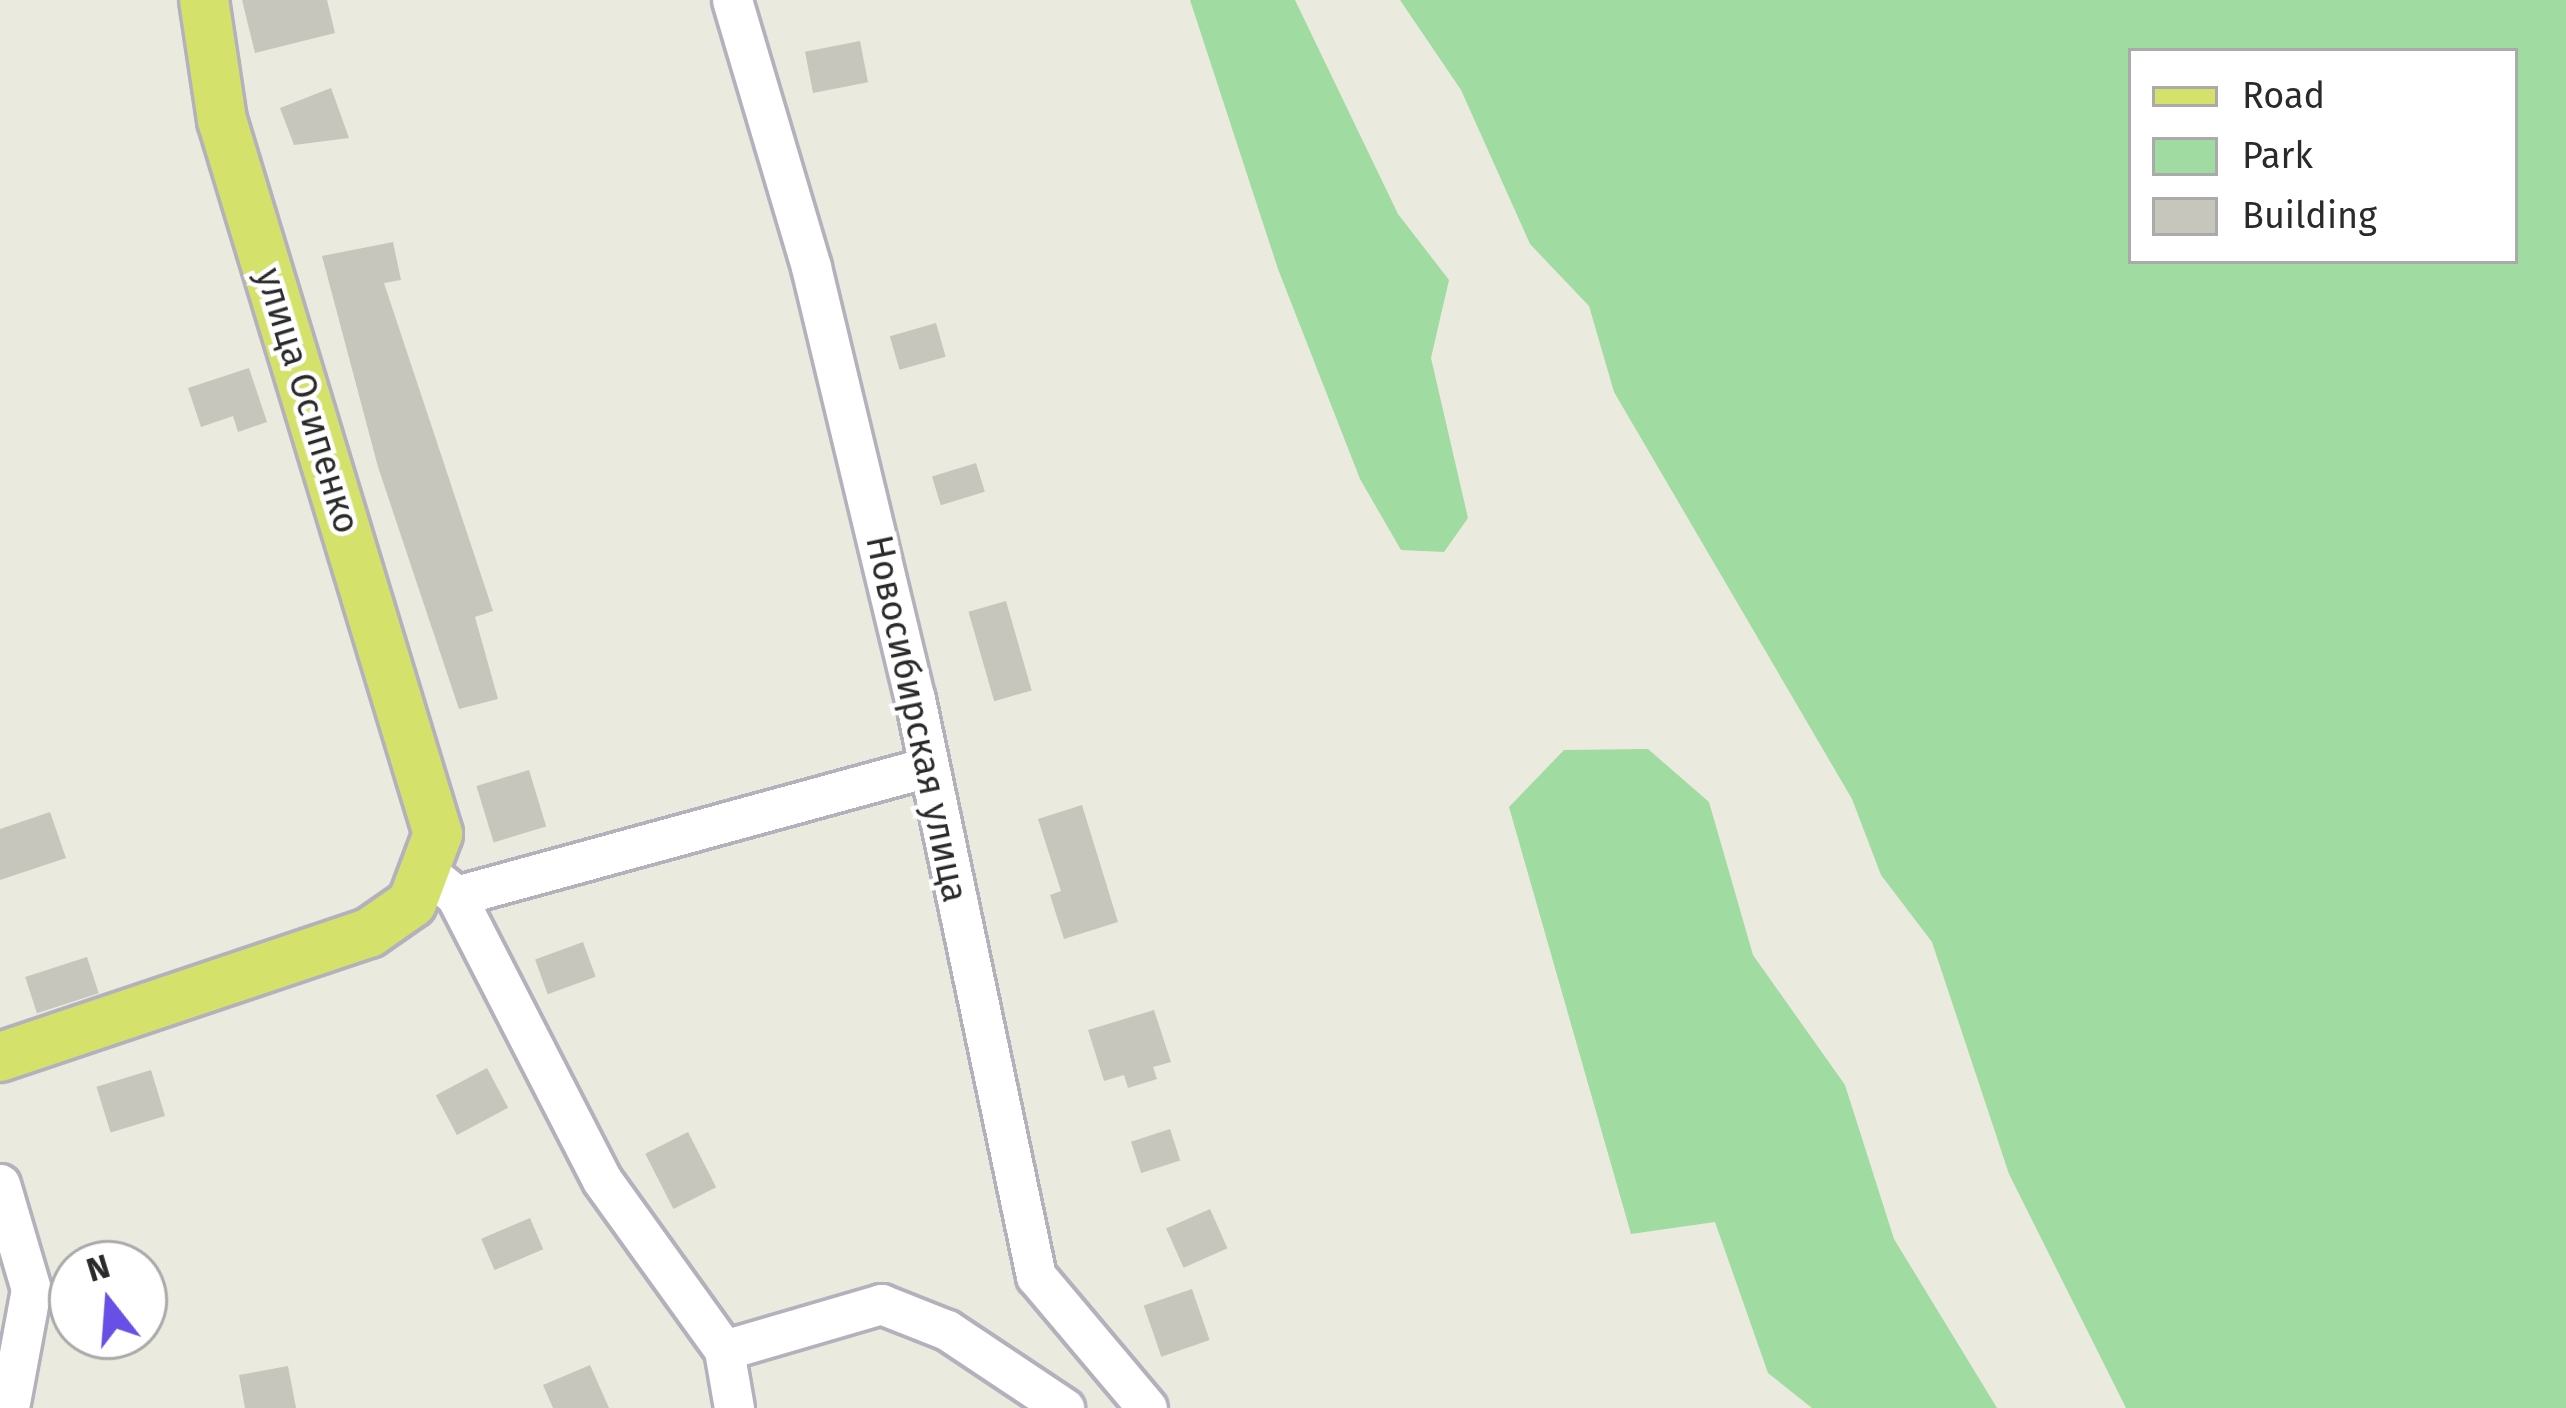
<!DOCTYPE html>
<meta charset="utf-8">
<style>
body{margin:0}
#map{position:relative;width:2566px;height:1408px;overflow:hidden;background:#ebeade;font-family:"Fira Sans",sans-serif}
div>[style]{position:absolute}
.green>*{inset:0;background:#a0dba1}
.building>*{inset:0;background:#c6c6bd;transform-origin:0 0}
.roads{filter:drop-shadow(3px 0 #b4b1bc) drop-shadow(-3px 0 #b4b1bc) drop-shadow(0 3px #b4b1bc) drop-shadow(0 -3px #b4b1bc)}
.minor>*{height:39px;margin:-19.5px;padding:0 19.5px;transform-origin:19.5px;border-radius:19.5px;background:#fff}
.major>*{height:48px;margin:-24px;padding:0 24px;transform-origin:24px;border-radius:24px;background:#d4e26c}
span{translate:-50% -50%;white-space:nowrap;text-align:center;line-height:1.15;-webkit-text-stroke:9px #fff;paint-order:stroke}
.street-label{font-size:36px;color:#2a2a2a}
.legend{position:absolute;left:2128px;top:48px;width:390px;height:216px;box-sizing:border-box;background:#fff;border:3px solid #aaa;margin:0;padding:15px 21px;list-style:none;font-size:36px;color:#2a2a2a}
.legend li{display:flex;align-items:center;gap:24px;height:60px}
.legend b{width:60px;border:3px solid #aaa}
.north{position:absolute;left:48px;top:1240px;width:120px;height:120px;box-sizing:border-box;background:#fff;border:3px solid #aaa;border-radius:50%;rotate:343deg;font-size:33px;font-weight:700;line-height:48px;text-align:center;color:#2a2a2a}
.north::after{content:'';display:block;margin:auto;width:42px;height:54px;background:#684fe6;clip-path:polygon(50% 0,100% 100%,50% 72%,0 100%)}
</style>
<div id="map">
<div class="green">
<div style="clip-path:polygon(1190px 0,1295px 0,1398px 214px,1449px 280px,1431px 358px,1468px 518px,1444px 552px,1401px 550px,1360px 479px,1278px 269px)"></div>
<div style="clip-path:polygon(evenodd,1400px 0,2566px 0,2566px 1408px,2126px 1408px,2009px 1174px,1932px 942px,1881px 875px,1852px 799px,1614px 392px,1589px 306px,1530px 244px,1461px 90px,1400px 0,2515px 51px,2515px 261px,2131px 261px,2131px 51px,2515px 51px)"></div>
<div style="clip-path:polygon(1648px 749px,1709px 802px,1753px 955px,1845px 1085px,1894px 1239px,1997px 1408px,1812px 1408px,1768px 1373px,1715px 1222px,1631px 1234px,1509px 807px,1564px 750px)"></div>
</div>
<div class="building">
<div style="clip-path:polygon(242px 0,327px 0,335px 33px,255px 53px)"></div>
<div style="left:860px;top:41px;width:42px;height:56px;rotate:79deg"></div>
<div style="clip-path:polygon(331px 88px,349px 138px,294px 145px,280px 108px)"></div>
<div style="clip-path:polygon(393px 242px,401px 280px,384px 283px,493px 611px,475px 617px,498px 699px,459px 709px,378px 467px,322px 256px)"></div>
<div style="left:936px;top:323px;width:35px;height:48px;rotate:74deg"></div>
<div style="clip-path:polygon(249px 368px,267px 422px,238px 432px,233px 416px,201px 427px,188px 388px)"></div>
<div style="left:976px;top:463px;width:30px;height:46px;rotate:73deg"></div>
<div style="left:1006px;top:601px;width:93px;height:39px;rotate:74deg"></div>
<div style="left:529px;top:770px;width:59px;height:55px;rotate:73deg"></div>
<div style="clip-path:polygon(1082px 805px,1118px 922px,1064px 939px,1050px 895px,1061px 891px,1038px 819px)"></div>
<div style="clip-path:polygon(50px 812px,66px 858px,0 880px,0 829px)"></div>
<div style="left:583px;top:942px;width:37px;height:51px;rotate:70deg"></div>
<div style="left:87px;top:957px;width:38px;height:65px;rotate:72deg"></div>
<div style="clip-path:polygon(1154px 1010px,1171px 1062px,1153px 1067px,1157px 1079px,1128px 1088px,1124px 1075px,1104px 1081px,1088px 1030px)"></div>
<div style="left:487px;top:1068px;width:45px;height:58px;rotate:62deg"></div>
<div style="left:151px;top:1070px;width:48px;height:57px;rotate:73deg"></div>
<div style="left:1170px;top:1129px;width:33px;height:41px;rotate:72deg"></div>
<div style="left:688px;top:1132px;width:62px;height:48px;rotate:63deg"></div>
<div style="left:1210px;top:1209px;width:43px;height:48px;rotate:66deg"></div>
<div style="left:530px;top:1218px;width:34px;height:53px;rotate:67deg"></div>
<div style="left:1192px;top:1289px;width:54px;height:51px;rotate:71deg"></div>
<div style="clip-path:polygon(590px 1365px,609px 1408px,553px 1408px,543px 1385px)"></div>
<div style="clip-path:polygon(288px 1366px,296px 1408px,245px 1408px,239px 1375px)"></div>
</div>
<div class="roads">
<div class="minor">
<div style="left:732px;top:0;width:278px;rotate:73.5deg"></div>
<div style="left:811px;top:267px;width:444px;rotate:76.5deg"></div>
<div style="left:915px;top:699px;width:590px;rotate:78.16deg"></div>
<div style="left:1036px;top:1276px;width:172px;rotate:49.9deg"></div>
<div style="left:429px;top:874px;width:35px;rotate:39deg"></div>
<div style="left:456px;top:896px;width:319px;rotate:62.8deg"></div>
<div style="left:602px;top:1180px;width:209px;rotate:54.3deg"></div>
<div style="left:724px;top:1350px;width:59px;rotate:80.2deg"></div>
<div style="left:456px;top:896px;width:490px;rotate:-15.3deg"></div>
<div style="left:0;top:1184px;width:109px;rotate:73.6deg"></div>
<div style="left:31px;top:1289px;width:121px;rotate:100.5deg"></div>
<div style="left:724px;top:1350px;width:164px;rotate:-16.3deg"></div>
<div style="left:881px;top:1304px;width:71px;rotate:21.5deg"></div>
<div style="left:947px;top:1330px;width:141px;rotate:33.7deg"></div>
</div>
<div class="major">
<div style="left:0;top:1057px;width:389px;rotate:-18.6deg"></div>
<div style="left:369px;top:933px;width:52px;rotate:-34.9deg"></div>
<div style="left:412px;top:903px;width:74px;rotate:-69.4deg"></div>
<div style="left:438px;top:834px;width:746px;rotate:-106.83deg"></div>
<div style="left:222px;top:120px;width:121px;rotate:-98.5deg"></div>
</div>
</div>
<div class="street-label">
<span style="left:307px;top:401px;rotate:73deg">улица Осипенко</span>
<span style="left:916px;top:719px;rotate:78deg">Новосибирская улица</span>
</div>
<ul class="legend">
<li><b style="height:15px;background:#d4e26c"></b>Road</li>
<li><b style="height:33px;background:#a0dba1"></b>Park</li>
<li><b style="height:33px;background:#c6c6bd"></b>Building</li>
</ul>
<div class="north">N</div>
</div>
